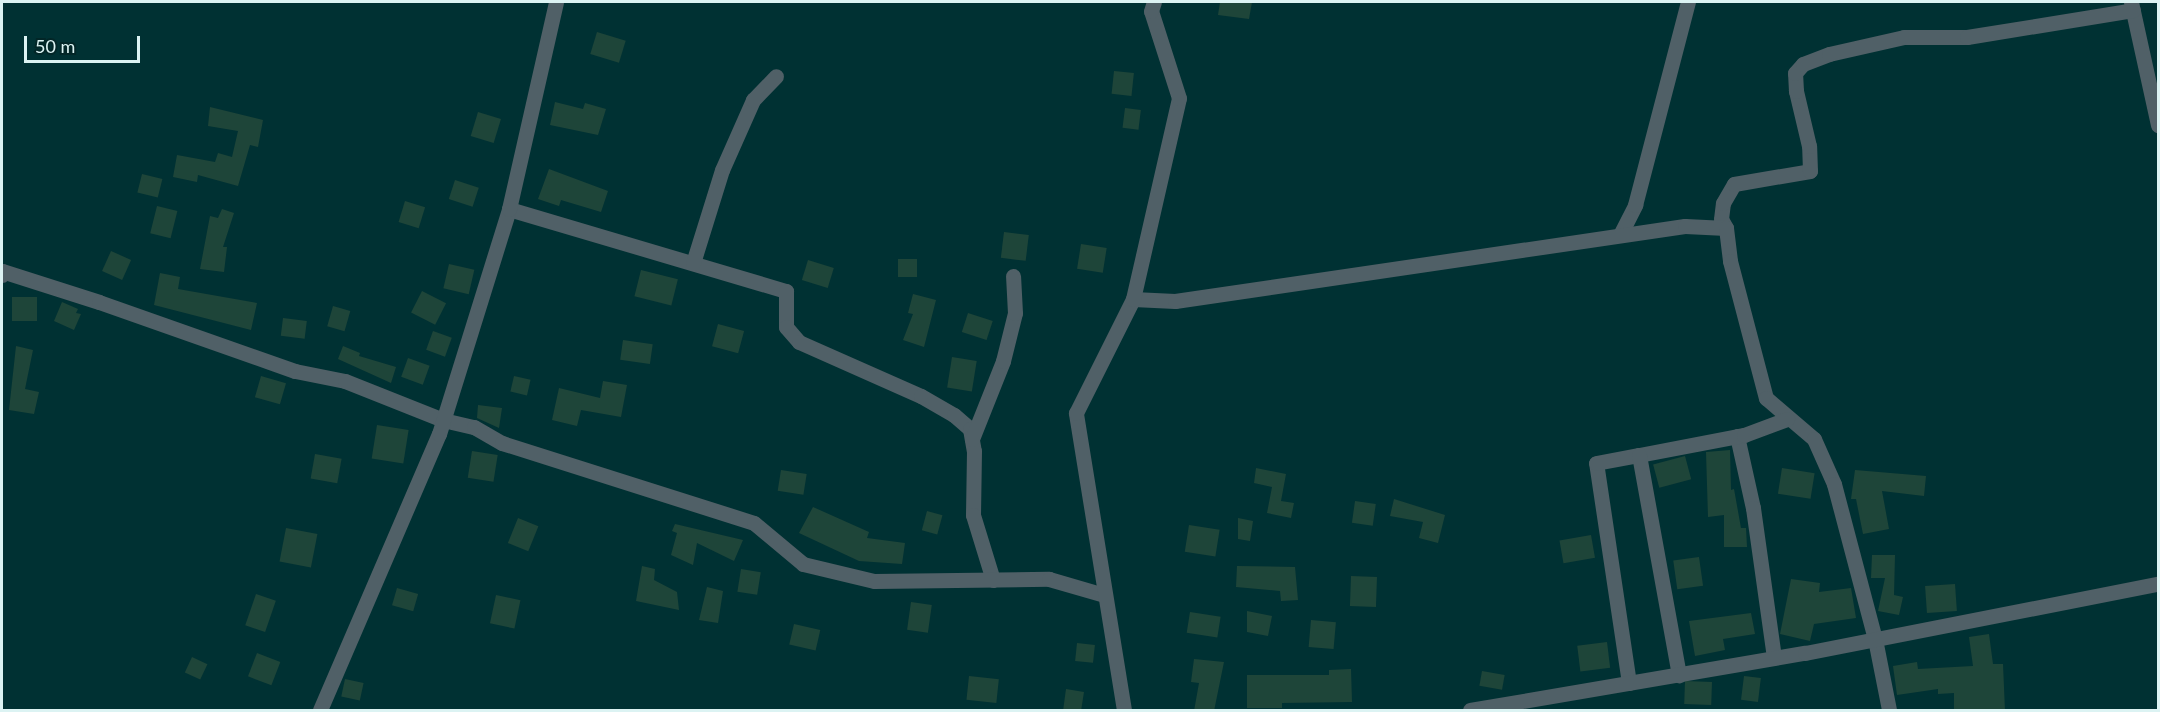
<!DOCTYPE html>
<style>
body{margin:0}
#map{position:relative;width:2160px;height:712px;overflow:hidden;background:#003133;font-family:Lato,sans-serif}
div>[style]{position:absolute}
.building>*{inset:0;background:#1e4539;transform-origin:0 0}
.minor>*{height:15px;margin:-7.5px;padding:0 7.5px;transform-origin:7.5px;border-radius:7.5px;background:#506067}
span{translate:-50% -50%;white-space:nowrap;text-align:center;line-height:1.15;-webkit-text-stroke:4.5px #022627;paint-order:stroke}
.frame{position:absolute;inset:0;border:3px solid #dcf3f3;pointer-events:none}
.scale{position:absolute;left:24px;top:36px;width:116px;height:27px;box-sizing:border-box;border:3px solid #dcf3f3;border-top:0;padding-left:8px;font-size:18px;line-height:21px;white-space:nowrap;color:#dcf3f3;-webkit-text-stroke:4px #022627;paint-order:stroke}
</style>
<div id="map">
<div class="building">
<div style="clip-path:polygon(1220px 2px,1252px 2px,1249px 19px,1218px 15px)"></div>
<div style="left:597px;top:32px;width:30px;height:23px;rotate:17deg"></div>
<div style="left:1114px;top:71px;width:20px;height:23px;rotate:6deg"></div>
<div style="clip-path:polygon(555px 102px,583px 109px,585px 103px,606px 109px,598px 135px,550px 125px)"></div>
<div style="clip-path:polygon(210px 107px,263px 120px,258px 147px,250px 145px,238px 186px,198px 175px,197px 182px,173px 177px,177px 155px,215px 162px,218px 153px,232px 157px,238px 131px,208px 126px)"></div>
<div style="left:1125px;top:108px;width:16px;height:20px;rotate:7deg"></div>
<div style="left:478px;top:112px;width:24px;height:25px;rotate:17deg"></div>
<div style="clip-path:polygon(549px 169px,608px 191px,601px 212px,561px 200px,559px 206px,538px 199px)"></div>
<div style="left:142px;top:174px;width:21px;height:19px;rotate:14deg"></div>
<div style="left:455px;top:180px;width:25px;height:20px;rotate:18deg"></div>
<div style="left:405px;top:201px;width:21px;height:22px;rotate:17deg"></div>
<div style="left:157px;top:206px;width:21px;height:28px;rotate:14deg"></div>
<div style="clip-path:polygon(222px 209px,234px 213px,223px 247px,227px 247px,224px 272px,200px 269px,210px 216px,218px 218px)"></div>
<div style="left:1004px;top:232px;width:25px;height:26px;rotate:7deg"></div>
<div style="left:1081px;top:244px;width:26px;height:25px;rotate:9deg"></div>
<div style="left:111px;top:251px;width:22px;height:22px;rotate:24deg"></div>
<div style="left:898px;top:259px;width:19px;height:18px"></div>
<div style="left:808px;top:260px;width:27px;height:21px;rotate:17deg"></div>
<div style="left:449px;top:264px;width:26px;height:25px;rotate:13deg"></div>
<div style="left:641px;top:270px;width:38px;height:27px;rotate:14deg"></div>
<div style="clip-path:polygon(160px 273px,180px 277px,178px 289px,257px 303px,251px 330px,154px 305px)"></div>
<div style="left:422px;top:291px;width:27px;height:24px;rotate:27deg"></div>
<div style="clip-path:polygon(913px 294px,936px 300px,924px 347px,903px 340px,913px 314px,908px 313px)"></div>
<div style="left:12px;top:297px;width:25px;height:24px"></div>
<div style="clip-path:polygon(62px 302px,78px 309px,76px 313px,81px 314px,74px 330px,54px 321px)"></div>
<div style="left:333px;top:306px;width:18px;height:21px;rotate:16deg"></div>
<div style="left:968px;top:313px;width:26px;height:20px;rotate:18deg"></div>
<div style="left:283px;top:318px;width:24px;height:18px;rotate:7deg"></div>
<div style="left:718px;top:324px;width:27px;height:23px;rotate:15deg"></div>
<div style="left:433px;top:331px;width:20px;height:20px;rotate:20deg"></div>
<div style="left:623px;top:340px;width:30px;height:20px;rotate:8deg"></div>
<div style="clip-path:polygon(16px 346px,33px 350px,25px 389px,39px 392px,34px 414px,9px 410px)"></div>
<div style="clip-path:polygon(343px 346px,360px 353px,359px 356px,396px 367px,391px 383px,338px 359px)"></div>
<div style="left:952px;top:357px;width:25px;height:31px;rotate:9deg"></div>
<div style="left:408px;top:358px;width:23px;height:20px;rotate:20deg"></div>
<div style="left:261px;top:376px;width:26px;height:22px;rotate:16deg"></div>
<div style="left:514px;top:376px;width:17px;height:16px;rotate:13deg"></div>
<div style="clip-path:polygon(603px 381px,627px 385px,621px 417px,581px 410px,577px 426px,552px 420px,559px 388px,600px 398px)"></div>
<div style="clip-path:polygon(478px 405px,502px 408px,499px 428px,477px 418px)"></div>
<div style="left:377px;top:425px;width:32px;height:34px;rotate:9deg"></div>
<div style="clip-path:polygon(1730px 450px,1731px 490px,1734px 489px,1741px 528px,1746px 528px,1747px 547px,1724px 547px,1724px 515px,1708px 517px,1706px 452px)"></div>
<div style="left:472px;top:451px;width:26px;height:27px;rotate:9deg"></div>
<div style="left:315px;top:454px;width:27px;height:25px;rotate:10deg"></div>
<div style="left:1685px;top:456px;width:24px;height:33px;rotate:75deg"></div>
<div style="clip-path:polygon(1256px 468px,1286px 474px,1281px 501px,1294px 503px,1291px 518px,1267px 513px,1272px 487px,1254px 483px)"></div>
<div style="left:1782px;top:468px;width:33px;height:26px;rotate:9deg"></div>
<div style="left:781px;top:470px;width:26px;height:21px;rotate:9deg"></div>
<div style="clip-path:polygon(1855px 470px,1926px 476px,1924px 496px,1882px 491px,1889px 529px,1863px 534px,1856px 499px,1851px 499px)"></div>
<div style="clip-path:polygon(1394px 499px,1445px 515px,1438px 543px,1419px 538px,1423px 522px,1390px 516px)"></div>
<div style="left:1355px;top:501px;width:21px;height:22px;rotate:8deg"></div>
<div style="clip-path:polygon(813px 507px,869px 532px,867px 538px,905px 543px,902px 564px,859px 561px,799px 533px)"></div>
<div style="left:927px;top:511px;width:16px;height:20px;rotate:15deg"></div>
<div style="left:518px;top:518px;width:22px;height:27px;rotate:22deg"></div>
<div style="clip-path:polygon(1238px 518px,1253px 521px,1250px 541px,1238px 539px)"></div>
<div style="clip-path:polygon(675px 524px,743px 540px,734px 561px,697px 543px,693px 565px,671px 555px,677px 533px,672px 531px)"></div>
<div style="left:1189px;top:525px;width:31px;height:27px;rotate:9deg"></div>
<div style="left:286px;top:528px;width:32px;height:34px;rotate:11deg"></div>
<div style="left:1591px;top:535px;width:23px;height:32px;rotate:80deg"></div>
<div style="clip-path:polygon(1872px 555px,1895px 555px,1894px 595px,1903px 597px,1899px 615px,1878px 611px,1885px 578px,1871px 578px)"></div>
<div style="left:1699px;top:557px;width:29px;height:26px;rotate:82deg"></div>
<div style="clip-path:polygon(642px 566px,655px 569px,654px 580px,677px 592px,679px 610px,636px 601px)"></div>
<div style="clip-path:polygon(1237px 566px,1295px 567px,1298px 600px,1281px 601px,1280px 591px,1236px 587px)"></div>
<div style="left:741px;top:569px;width:20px;height:23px;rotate:9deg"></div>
<div style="left:1351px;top:576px;width:26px;height:30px;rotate:2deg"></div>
<div style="clip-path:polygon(1791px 579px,1820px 583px,1819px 592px,1851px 588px,1856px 618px,1814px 624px,1810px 641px,1780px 634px)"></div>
<div style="left:1955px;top:584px;width:27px;height:30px;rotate:86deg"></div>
<div style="clip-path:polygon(707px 587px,723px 591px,718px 623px,699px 620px)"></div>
<div style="left:397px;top:588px;width:22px;height:18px;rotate:16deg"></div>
<div style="left:256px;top:594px;width:21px;height:33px;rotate:19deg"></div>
<div style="left:496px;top:595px;width:25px;height:29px;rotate:12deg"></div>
<div style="left:911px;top:602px;width:21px;height:28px;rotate:8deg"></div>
<div style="clip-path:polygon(1247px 611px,1272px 616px,1268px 636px,1247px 632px)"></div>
<div style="left:1190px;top:612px;width:31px;height:21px;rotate:9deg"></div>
<div style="clip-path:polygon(1751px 613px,1755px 634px,1723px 639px,1725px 650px,1695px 656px,1689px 621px)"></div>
<div style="left:1311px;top:620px;width:25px;height:27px;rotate:5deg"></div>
<div style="left:794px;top:624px;width:27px;height:21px;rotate:13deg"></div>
<div style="clip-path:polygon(1989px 634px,1993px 664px,2003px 664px,2005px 711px,1954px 711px,1954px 693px,1938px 694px,1938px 689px,1897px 695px,1893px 666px,1917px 662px,1918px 669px,1973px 666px,1969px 637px)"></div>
<div style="left:1607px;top:642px;width:26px;height:30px;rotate:83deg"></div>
<div style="left:1077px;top:643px;width:18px;height:18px;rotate:6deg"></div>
<div style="left:257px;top:653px;width:25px;height:25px;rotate:21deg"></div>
<div style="left:192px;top:657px;width:17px;height:17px;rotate:25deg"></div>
<div style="clip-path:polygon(1194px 659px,1224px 662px,1214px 711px,1194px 711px,1199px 683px,1191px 682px)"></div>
<div style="clip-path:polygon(1351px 669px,1352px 702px,1282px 703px,1282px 708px,1247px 708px,1247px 675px,1329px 675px,1329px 670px)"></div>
<div style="left:1482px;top:671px;width:23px;height:15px;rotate:10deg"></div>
<div style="left:969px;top:676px;width:30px;height:24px;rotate:6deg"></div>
<div style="left:1744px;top:676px;width:17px;height:24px;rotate:7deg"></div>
<div style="left:345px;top:679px;width:19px;height:18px;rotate:12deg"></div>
<div style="left:1712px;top:682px;width:23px;height:27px;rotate:92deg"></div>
<div style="clip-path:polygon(1066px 689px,1084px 692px,1081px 711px,1063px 711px)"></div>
</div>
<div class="minor">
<div style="left:2131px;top:2px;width:126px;rotate:77.6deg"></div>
<div style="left:509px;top:209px;width:289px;rotate:16.5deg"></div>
<div style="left:786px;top:291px;width:36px;rotate:90deg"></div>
<div style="left:786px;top:327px;width:20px;rotate:49deg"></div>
<div style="left:799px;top:342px;width:133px;rotate:23.9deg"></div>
<div style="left:921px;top:396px;width:38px;rotate:30deg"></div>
<div style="left:954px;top:415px;width:21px;rotate:41deg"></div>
<div style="left:970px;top:429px;width:22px;rotate:80deg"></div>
<div style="left:974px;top:451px;width:64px;rotate:90.9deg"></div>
<div style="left:973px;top:515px;width:68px;rotate:72.9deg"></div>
<div style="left:1726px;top:228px;width:10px;rotate:-119deg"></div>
<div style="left:1721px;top:219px;width:16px;rotate:-83deg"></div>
<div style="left:1723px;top:203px;width:22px;rotate:-60deg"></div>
<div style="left:1734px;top:184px;width:77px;rotate:-9.7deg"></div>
<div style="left:1810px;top:171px;width:25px;rotate:-92deg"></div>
<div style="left:1809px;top:146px;width:57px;rotate:-103.3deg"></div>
<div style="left:1796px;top:91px;width:18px;rotate:-93deg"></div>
<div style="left:1795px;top:73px;width:12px;rotate:-48deg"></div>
<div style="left:1803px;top:64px;width:28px;rotate:-21deg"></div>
<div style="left:1829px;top:54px;width:77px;rotate:-12.8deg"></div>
<div style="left:1904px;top:37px;width:63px"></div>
<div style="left:1967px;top:37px;width:168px;rotate:-9.2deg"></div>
<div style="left:1620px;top:235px;width:34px;rotate:-63deg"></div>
<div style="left:1635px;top:205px;width:210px;rotate:-75.4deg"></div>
<div style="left:693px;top:263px;width:97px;rotate:-72.7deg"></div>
<div style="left:722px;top:170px;width:77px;rotate:-66.1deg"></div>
<div style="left:753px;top:100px;width:33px;rotate:-46deg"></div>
<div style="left:2px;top:275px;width:4px;rotate:-90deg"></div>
<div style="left:2px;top:271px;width:102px;rotate:17.7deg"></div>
<div style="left:99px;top:302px;width:208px;rotate:19.4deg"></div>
<div style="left:295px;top:371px;width:51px;rotate:11.3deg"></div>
<div style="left:345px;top:381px;width:105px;rotate:21.7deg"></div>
<div style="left:443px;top:420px;width:32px;rotate:13deg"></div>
<div style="left:474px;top:427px;width:32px;rotate:30deg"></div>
<div style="left:502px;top:443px;width:264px;rotate:17.6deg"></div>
<div style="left:754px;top:523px;width:64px;rotate:39.9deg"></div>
<div style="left:803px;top:564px;width:73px;rotate:13.5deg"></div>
<div style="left:874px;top:581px;width:175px;rotate:-0.7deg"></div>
<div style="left:1049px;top:579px;width:57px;rotate:16.2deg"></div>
<div style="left:1133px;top:299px;width:42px;rotate:2.7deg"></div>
<div style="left:1175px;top:301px;width:515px;rotate:-8.37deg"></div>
<div style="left:1685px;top:226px;width:41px;rotate:2.8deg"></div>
<div style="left:1726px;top:228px;width:33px;rotate:83deg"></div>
<div style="left:1730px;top:261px;width:142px;rotate:75.3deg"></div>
<div style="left:1766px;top:398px;width:63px;rotate:40.5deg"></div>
<div style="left:1814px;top:439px;width:49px;rotate:66deg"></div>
<div style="left:1834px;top:484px;width:160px;rotate:75.2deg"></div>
<div style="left:1875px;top:639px;width:72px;rotate:78.8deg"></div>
<div style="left:1737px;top:436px;width:74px;rotate:77.5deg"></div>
<div style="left:1753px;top:508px;width:151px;rotate:82deg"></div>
<div style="left:972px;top:439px;width:84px;rotate:-68.3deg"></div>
<div style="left:1003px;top:361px;width:49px;rotate:-76deg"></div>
<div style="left:1015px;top:313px;width:37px;rotate:-93deg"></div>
<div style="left:1639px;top:455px;width:107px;rotate:-10.8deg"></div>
<div style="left:1744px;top:435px;width:46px;rotate:-20.4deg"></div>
<div style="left:1629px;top:683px;width:222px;rotate:-98.5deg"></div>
<div style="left:1596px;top:463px;width:44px;rotate:-10.5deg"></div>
<div style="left:1639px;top:455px;width:224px;rotate:79.7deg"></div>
<div style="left:320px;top:710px;width:301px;rotate:-66.7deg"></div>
<div style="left:439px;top:434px;width:236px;rotate:-72.7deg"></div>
<div style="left:509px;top:209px;width:212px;rotate:-77.2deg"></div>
<div style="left:1124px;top:710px;width:301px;rotate:-99.2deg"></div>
<div style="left:1076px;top:413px;width:127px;rotate:-63.4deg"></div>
<div style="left:1133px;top:299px;width:206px;rotate:-77.1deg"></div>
<div style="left:1179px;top:98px;width:91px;rotate:-107.8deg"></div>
<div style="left:1151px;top:11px;width:9px;rotate:-72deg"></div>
<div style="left:1470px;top:710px;width:340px;rotate:-9.7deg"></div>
<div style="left:1805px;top:653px;width:360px;rotate:-11.1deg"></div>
</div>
<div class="frame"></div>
<div class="scale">50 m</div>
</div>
